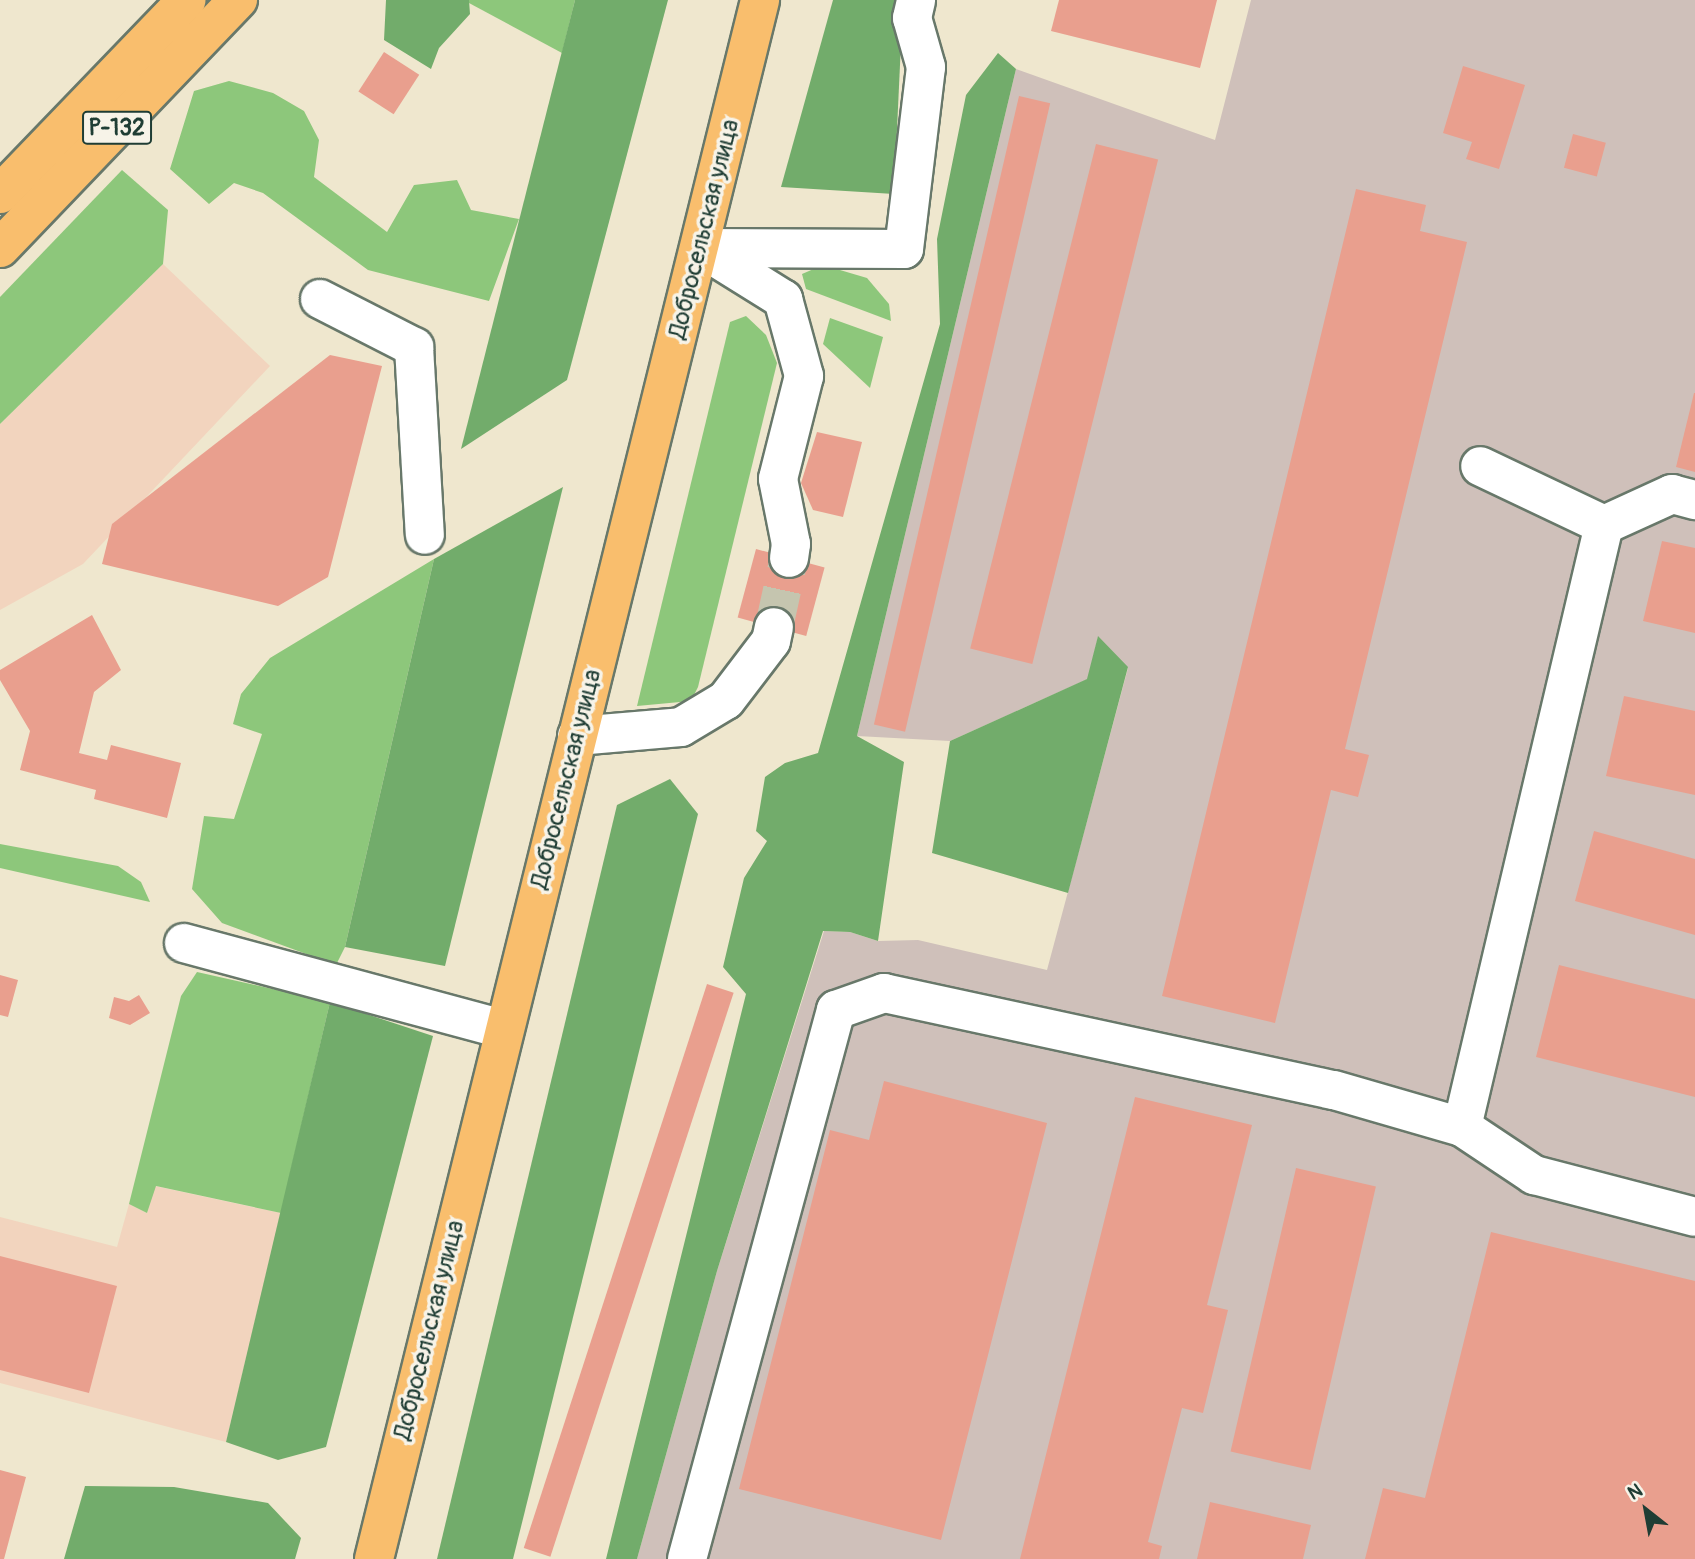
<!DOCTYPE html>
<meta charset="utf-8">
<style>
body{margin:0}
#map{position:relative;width:1695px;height:1559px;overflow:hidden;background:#efe7ce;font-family:Pangolin,sans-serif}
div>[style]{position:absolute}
.built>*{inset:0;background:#f2d4be}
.industrial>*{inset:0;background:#cfc0ba}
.green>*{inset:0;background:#8dc77b}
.forest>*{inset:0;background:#72ac6b}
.building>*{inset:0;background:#e99f8e;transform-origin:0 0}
.minor-tunnel>*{height:38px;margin-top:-19px;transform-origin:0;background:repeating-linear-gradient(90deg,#c5c5af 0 38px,transparent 0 57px)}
.roads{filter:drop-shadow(2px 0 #68786a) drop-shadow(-2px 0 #68786a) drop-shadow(0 2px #68786a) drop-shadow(0 -2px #68786a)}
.minor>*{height:38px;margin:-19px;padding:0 19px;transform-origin:19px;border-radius:19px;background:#fff}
.major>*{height:38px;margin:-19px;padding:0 19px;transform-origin:19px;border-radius:19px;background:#f9be6d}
.highway>*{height:38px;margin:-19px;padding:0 19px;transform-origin:19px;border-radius:19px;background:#f9be6d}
span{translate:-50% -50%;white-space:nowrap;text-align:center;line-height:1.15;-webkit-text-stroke:7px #f7f3e8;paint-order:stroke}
.shield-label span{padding:2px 5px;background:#f7f3e8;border:2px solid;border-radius:5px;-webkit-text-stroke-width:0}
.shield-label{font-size:23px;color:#1f3d34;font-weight:700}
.street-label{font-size:24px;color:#1f3d34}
.north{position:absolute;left:1611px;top:1475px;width:70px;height:70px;-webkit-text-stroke:5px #f7f3e8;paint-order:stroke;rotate:329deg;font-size:19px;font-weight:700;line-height:28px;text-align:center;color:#1f3d34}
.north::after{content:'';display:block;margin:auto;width:24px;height:32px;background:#1f3d34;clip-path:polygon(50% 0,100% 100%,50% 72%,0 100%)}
</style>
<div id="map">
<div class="built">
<div style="clip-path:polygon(163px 264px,270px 366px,83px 564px,0 610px,0 424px)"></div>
<div style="clip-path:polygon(155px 1186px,281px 1213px,226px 1442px,0 1383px,0 1217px,117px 1247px,129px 1204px,147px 1213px)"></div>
</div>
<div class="industrial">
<div style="clip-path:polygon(1251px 0,1695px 0,1695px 1559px,637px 1559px,717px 1271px,824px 931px,850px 932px,878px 941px,918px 940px,1047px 970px,1128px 668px,1098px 637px,1088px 679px,950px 741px,857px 736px,1016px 69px,1215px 140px)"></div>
</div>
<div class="green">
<div style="clip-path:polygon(469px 0,575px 0,562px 53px,469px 3px)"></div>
<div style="clip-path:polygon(229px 81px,273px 93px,304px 111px,319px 140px,314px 177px,387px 232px,414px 185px,457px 180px,471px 210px,519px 219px,489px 301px,368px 270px,263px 193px,234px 183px,209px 204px,170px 169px,194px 91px)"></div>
<div style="clip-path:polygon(122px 170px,168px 210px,163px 264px,0 424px,0 297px)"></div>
<div style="clip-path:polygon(823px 265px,867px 278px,889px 304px,891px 321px,806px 289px,802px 274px)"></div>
<div style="clip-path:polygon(746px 316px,766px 335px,777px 363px,698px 687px,691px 701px,637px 706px,730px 322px)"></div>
<div style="clip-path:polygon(830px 318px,883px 337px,870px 388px,823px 344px)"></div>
<div style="clip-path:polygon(434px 559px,345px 947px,336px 965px,222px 923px,192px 889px,204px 816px,234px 819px,262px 734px,233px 724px,241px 694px,270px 658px)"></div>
<div style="clip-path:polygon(0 844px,118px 866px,141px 882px,150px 902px,0 868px)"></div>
<div style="clip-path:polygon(197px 972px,330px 1002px,281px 1213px,156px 1186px,147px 1213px,129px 1204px,181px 996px)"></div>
</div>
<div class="forest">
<div style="clip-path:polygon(386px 0,469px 0,470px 14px,439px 48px,431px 69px,384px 40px)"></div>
<div style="clip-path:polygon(575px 0,668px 0,567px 380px,461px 449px)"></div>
<div style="clip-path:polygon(833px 0,903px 0,894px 194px,781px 187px)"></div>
<div style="clip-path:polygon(998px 53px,1016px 69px,857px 736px,904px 762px,878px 941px,850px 932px,823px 931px,717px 1271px,637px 1559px,606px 1559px,746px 994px,723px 967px,744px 878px,767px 841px,756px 831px,765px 777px,785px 763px,818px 753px,940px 324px,937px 239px,966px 95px)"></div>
<div style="clip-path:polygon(563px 487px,445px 966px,345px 947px,434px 559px)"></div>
<div style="clip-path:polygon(1098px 636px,1128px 667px,1068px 893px,932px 853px,950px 741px,1087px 679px)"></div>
<div style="clip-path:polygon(670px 779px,698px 814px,513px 1559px,437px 1559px,617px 805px)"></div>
<div style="clip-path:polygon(330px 1002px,433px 1036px,326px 1447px,278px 1460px,226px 1442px)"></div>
<div style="clip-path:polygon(85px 1486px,174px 1487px,268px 1503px,301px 1538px,295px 1559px,64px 1559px)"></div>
</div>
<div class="building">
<div style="clip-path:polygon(1059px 0,1217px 0,1200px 68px,1051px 31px)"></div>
<div style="left:384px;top:52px;width:42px;height:47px;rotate:33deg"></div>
<div style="clip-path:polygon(1463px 66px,1525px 85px,1499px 169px,1466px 159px,1472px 142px,1443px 133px)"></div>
<div style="left:1019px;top:96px;width:32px;height:645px;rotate:13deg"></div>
<div style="left:1573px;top:134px;width:34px;height:35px;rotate:15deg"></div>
<div style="left:1096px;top:144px;width:64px;height:520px;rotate:14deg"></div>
<div style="clip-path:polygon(1356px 189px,1426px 205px,1420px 231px,1467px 242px,1345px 749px,1369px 755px,1358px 797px,1331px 790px,1275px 1023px,1162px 996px)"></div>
<div style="clip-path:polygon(330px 355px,382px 366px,328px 577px,278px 606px,102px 564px,112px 524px)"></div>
<div style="clip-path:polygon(1694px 393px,1695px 393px,1695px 472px,1676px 467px)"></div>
<div style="clip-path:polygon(817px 432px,862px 442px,843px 517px,813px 510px,801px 483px)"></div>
<div style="clip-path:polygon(1662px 541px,1695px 548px,1695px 633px,1643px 621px)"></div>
<div style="left:756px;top:549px;width:71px;height:71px;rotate:15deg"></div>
<div style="clip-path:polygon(92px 615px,121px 670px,94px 692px,79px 753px,107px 760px,111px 745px,181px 763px,167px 818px,94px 799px,96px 790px,20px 770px,30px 731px,0 680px,0 670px)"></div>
<div style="clip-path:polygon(1624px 696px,1695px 711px,1695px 795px,1606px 776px)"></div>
<div style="clip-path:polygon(1594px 831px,1695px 859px,1695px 935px,1575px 901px)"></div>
<div style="clip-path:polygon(1559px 965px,1695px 999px,1695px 1097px,1536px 1057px)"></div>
<div style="clip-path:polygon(0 975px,18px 980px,8px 1017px,0 1015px)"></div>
<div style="left:707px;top:984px;width:28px;height:593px;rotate:18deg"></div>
<div style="clip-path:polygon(139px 995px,150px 1013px,130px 1025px,109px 1018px,114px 997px,129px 1001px)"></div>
<div style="clip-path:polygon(884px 1081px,1047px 1123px,941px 1540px,739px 1489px,830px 1130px,869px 1140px)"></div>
<div style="clip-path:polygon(1135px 1097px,1252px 1125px,1207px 1305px,1228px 1310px,1203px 1413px,1182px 1408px,1148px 1542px,1162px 1546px,1159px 1559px,1020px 1559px)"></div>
<div style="left:1296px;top:1168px;width:82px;height:291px;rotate:13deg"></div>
<div style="clip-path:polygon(1491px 1232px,1695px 1281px,1695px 1559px,1365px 1559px,1383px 1488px,1425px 1498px)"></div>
<div style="clip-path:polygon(0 1256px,117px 1286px,89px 1393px,0 1370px)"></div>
<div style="clip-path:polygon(0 1470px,26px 1477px,4px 1559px,0 1559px)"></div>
<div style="clip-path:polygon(1210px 1502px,1311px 1525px,1303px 1559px,1197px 1559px)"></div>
</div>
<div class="minor-tunnel">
<div style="left:774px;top:627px;width:71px;rotate:-77.7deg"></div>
</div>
<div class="roads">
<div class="minor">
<div style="left:701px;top:248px;width:203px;rotate:0.3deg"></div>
<div style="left:904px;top:249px;width:183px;rotate:-83.1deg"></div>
<div style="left:926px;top:67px;width:51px;rotate:-105.9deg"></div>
<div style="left:912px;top:18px;width:18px;rotate:-77deg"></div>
<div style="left:701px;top:248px;width:97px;rotate:31.9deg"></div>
<div style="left:783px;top:299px;width:80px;rotate:74.7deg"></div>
<div style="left:804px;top:376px;width:106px;rotate:104.2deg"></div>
<div style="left:778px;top:479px;width:66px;rotate:78.7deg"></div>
<div style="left:791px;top:544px;width:14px;rotate:98deg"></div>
<div style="left:320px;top:299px;width:106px;rotate:27.1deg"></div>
<div style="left:414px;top:347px;width:188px;rotate:86.7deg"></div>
<div style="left:1604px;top:525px;width:75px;rotate:-24.5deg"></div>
<div style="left:1672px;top:494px;width:24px;rotate:15deg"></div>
<div style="left:577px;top:736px;width:104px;rotate:-4.9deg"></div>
<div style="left:681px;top:727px;width:52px;rotate:-31deg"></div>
<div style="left:726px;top:700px;width:74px;rotate:-52.7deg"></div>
<div style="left:771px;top:641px;width:14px;rotate:-78deg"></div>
<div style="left:184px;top:943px;width:330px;rotate:15.1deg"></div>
<div style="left:1462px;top:1127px;width:619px;rotate:-76.73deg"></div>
<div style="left:1604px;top:525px;width:137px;rotate:-154.6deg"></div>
<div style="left:687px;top:1559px;width:569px;rotate:-74.82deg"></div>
<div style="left:836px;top:1010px;width:51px;rotate:-19.5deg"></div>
<div style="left:884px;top:993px;width:460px;rotate:12.2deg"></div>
<div style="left:1334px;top:1090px;width:133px;rotate:16.1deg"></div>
<div style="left:1462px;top:1127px;width:87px;rotate:33.7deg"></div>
<div style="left:1534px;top:1175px;width:166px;rotate:14.6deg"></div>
</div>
<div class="major">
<div style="left:374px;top:1559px;width:1606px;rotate:-76.09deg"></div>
</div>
<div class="highway">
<div style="left:0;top:194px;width:269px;rotate:-46.1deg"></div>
<div style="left:0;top:248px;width:344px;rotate:-46.2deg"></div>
</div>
</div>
<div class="shield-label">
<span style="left:117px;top:128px">Р-132</span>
</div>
<div class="street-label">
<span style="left:704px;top:229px;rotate:-76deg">Добросельская улица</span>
<span style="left:566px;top:779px;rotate:-76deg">Добросельская улица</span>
<span style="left:429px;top:1330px;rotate:-76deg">Добросельская улица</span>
</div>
<div class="north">N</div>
</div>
